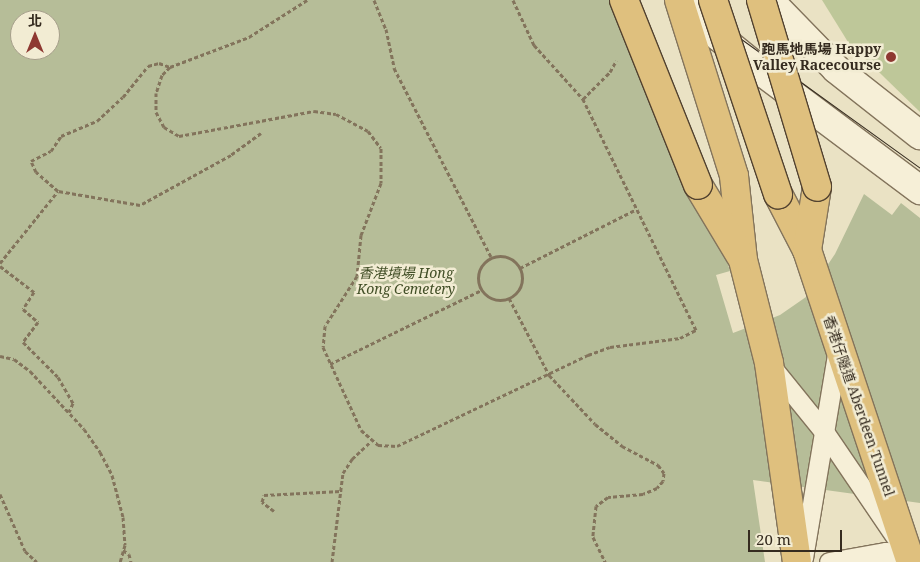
<!DOCTYPE html>
<meta charset="utf-8">
<style>
body{margin:0}
#map{position:relative;width:920px;height:562px;overflow:hidden;background:#eae2c4;font-family:"Noto Serif","Noto Sans TC",serif}
div>[style]{position:absolute}
.green>*{inset:0;background:#bec799}
.cemetery>*{inset:0;background:#b6bd98}
.path>*{height:3px;margin-top:-1.5px;transform-origin:0;background:repeating-linear-gradient(90deg,#83745c 0 4px,transparent 0 6.5px)}
.path>.ring{margin:-1.5px;padding:0;box-sizing:content-box;background:none;border:3px solid #83745c;border-radius:50%}
.roads{filter:drop-shadow(1px 0 #83745c) drop-shadow(-1px 0 #83745c) drop-shadow(0 1px #83745c) drop-shadow(0 -1px #83745c)}
.service>*{height:19px;margin:-9.5px;padding:0 9.5px;transform-origin:9.5px;border-radius:9.5px;background:#f6efd7}
.tertiary>*{height:28px;margin:-14px;padding:0 14px;transform-origin:14px;border-radius:14px;background:#f6efd7}
.trunk>*{height:28px;margin:-14px;padding:0 14px;transform-origin:14px;border-radius:14px;background:#dfc07e}
.tram>*{height:1px;margin:-0.5px;padding:0 0.5px;transform-origin:0.5px;border-radius:0.5px;background:#352b1f}
.bridges{filter:drop-shadow(1px 0 #524230) drop-shadow(-1px 0 #524230) drop-shadow(0 1px #524230) drop-shadow(0 -1px #524230)}
.trunk-bridge>*{height:28px;margin:-14px;padding:0 14px;transform-origin:14px;border-radius:14px;background:#dfc07e}
.dots>*{width:14px;height:14px;translate:-50% -50%;box-sizing:border-box;border:2px solid #f2ecd3;border-radius:50%}
span{translate:-50% -50%;white-space:nowrap;text-align:center;line-height:1.15;-webkit-text-stroke:5px #f2ecd3;paint-order:stroke}
.poi-label{font-size:14px;color:#352b1f;font-weight:700}
.right{translate:-100% -50%;text-align:right}
.park-label{font-size:14px;color:#424f27;font-style:italic}
.street-label{font-size:14px;color:#352b1f}
.north{position:absolute;left:10px;top:10px;width:50px;height:50px;box-sizing:border-box;background:#f2ecd3;border:1px solid #a69f8b;border-radius:50%;rotate:0deg;font-size:14px;font-weight:700;line-height:20px;text-align:center;color:#352b1f}
.north::after{content:'';display:block;margin:auto;width:18px;height:22px;background:#8e3831;clip-path:polygon(50% 0,100% 100%,50% 72%,0 100%)}
.scale{position:absolute;left:748px;top:530px;width:94px;height:22px;box-sizing:border-box;border:2px solid #352b1f;border-top:0;padding-left:6px;font-size:15px;line-height:18px;white-space:nowrap;color:#352b1f;-webkit-text-stroke:4px #f2ecd3;paint-order:stroke}
</style>
<div id="map">
<div class="green">
<div style="clip-path:polygon(822px 0,920px 0,920px 112px,848px 42px)"></div>
</div>
<div class="cemetery">
<div style="clip-path:polygon(evenodd,0 0,617px 0,694px 154px,730px 271px,716px 275px,733px 333px,780px 315px,806px 297px,835px 254px,864px 194px,892px 215px,901px 203px,920px 218px,920px 503px,753px 480px,765px 562px,0 562px,0 0,20px 20px,50px 20px,50px 50px,20px 50px,20px 20px)"></div>
</div>
<div class="path">
<div style="left:374px;top:0;width:31px;rotate:68deg"></div>
<div style="left:386px;top:29px;width:40px;rotate:78deg"></div>
<div style="left:394px;top:68px;width:212px;rotate:62.8deg"></div>
<div style="left:513px;top:0;width:50px;rotate:65deg"></div>
<div style="left:534px;top:45px;width:73px;rotate:47.8deg"></div>
<div style="left:170px;top:67px;width:85px;rotate:-20.8deg"></div>
<div style="left:249px;top:37px;width:69px;rotate:-32.5deg"></div>
<div style="left:261px;top:133px;width:37px;rotate:144deg"></div>
<div style="left:231px;top:155px;width:104px;rotate:151.2deg"></div>
<div style="left:140px;top:205px;width:83px;rotate:-170.3deg"></div>
<div style="left:58px;top:191px;width:29px;rotate:-139deg"></div>
<div style="left:36px;top:172px;width:12px;rotate:-114deg"></div>
<div style="left:31px;top:161px;width:22px;rotate:-27deg"></div>
<div style="left:51px;top:151px;width:18px;rotate:-56deg"></div>
<div style="left:61px;top:136px;width:39px;rotate:-23deg"></div>
<div style="left:97px;top:121px;width:35px;rotate:-43deg"></div>
<div style="left:123px;top:97px;width:40px;rotate:-51deg"></div>
<div style="left:148px;top:66px;width:11px;rotate:-15deg"></div>
<div style="left:159px;top:63px;width:12px;rotate:20deg"></div>
<div style="left:170px;top:67px;width:11px;rotate:135deg"></div>
<div style="left:162px;top:75px;width:19px;rotate:108deg"></div>
<div style="left:156px;top:93px;width:19px;rotate:90deg"></div>
<div style="left:156px;top:112px;width:17px;rotate:62deg"></div>
<div style="left:164px;top:127px;width:17px;rotate:31deg"></div>
<div style="left:179px;top:136px;width:137px;rotate:-10.5deg"></div>
<div style="left:314px;top:111px;width:22px;rotate:8deg"></div>
<div style="left:336px;top:114px;width:36px;rotate:28deg"></div>
<div style="left:368px;top:131px;width:21px;rotate:53deg"></div>
<div style="left:381px;top:148px;width:35px;rotate:90deg"></div>
<div style="left:381px;top:183px;width:56px;rotate:111deg"></div>
<div style="left:361px;top:235px;width:41px;rotate:95.6deg"></div>
<div style="left:357px;top:276px;width:59px;rotate:122.6deg"></div>
<div style="left:325px;top:326px;width:21px;rotate:95deg"></div>
<div style="left:323px;top:347px;width:91px;rotate:65.4deg"></div>
<div style="left:361px;top:430px;width:23px;rotate:41deg"></div>
<div style="left:378px;top:445px;width:19px;rotate:3deg"></div>
<div style="left:397px;top:446px;width:212px;rotate:-25.5deg"></div>
<div style="left:588px;top:355px;width:23px;rotate:-20deg"></div>
<div style="left:610px;top:347px;width:71px;rotate:-7.3deg"></div>
<div style="left:680px;top:338px;width:18px;rotate:-27deg"></div>
<div style="left:696px;top:330px;width:257px;rotate:-116.1deg"></div>
<div style="left:583px;top:99px;width:38px;rotate:-45deg"></div>
<div style="left:610px;top:72px;width:13px;rotate:-61deg"></div>
<div class="ring" style="left:478px;top:256px;width:41px;height:41px"></div>
<div style="left:0;top:263px;width:92px;rotate:-51.1deg"></div>
<div style="left:0;top:266px;width:43px;rotate:37.4deg"></div>
<div style="left:34px;top:292px;width:20px;rotate:123deg"></div>
<div style="left:23px;top:309px;width:20px;rotate:41deg"></div>
<div style="left:38px;top:322px;width:25px;rotate:127deg"></div>
<div style="left:23px;top:342px;width:49px;rotate:45deg"></div>
<div style="left:58px;top:377px;width:30px;rotate:60deg"></div>
<div style="left:73px;top:403px;width:10px;rotate:114deg"></div>
<div style="left:520px;top:268px;width:129px;rotate:-26.8deg"></div>
<div style="left:509px;top:298px;width:87px;rotate:62.5deg"></div>
<div style="left:549px;top:375px;width:67px;rotate:46.8deg"></div>
<div style="left:595px;top:424px;width:35px;rotate:39deg"></div>
<div style="left:622px;top:446px;width:41px;rotate:27.8deg"></div>
<div style="left:658px;top:465px;width:10px;rotate:53deg"></div>
<div style="left:664px;top:473px;width:8px;rotate:97deg"></div>
<div style="left:663px;top:481px;width:9px;rotate:131deg"></div>
<div style="left:657px;top:488px;width:15px;rotate:157deg"></div>
<div style="left:643px;top:494px;width:35px;rotate:175deg"></div>
<div style="left:608px;top:497px;width:15px;rotate:143deg"></div>
<div style="left:596px;top:506px;width:31px;rotate:96deg"></div>
<div style="left:593px;top:537px;width:28px;rotate:64deg"></div>
<div style="left:0;top:356px;width:14px;rotate:12deg"></div>
<div style="left:14px;top:359px;width:20px;rotate:37deg"></div>
<div style="left:30px;top:371px;width:79px;rotate:47deg"></div>
<div style="left:84px;top:429px;width:28px;rotate:55deg"></div>
<div style="left:100px;top:452px;width:26px;rotate:62deg"></div>
<div style="left:112px;top:475px;width:43px;rotate:75.3deg"></div>
<div style="left:123px;top:517px;width:28px;rotate:86deg"></div>
<div style="left:125px;top:545px;width:18px;rotate:106deg"></div>
<div style="left:330px;top:364px;width:169px;rotate:-26deg"></div>
<div style="left:0;top:494px;width:62px;rotate:66.3deg"></div>
<div style="left:25px;top:551px;width:16px;rotate:43deg"></div>
<div style="left:274px;top:511px;width:15px;rotate:-143deg"></div>
<div style="left:262px;top:502px;width:7px;rotate:-74deg"></div>
<div style="left:264px;top:495px;width:77px;rotate:-3deg"></div>
<div style="left:123px;top:550px;width:7px;rotate:34deg"></div>
<div style="left:129px;top:554px;width:8px;rotate:76deg"></div>
<div style="left:332px;top:562px;width:90px;rotate:-83deg"></div>
<div style="left:343px;top:473px;width:17px;rotate:-57deg"></div>
<div style="left:352px;top:459px;width:26px;rotate:-43deg"></div>
</div>
<div class="roads">
<div class="service">
<div style="left:770px;top:365px;width:87px;rotate:51deg"></div>
<div style="left:825px;top:433px;width:125px;rotate:55.8deg"></div>
<div style="left:803px;top:558px;width:212px;rotate:-80.5deg"></div>
<div style="left:829px;top:562px;width:58px;rotate:-10deg"></div>
<div style="left:886px;top:552px;width:25px;rotate:14deg"></div>
</div>
<div class="tertiary">
<div style="left:687px;top:0;width:48px;rotate:49.3deg"></div>
<div style="left:718px;top:36px;width:60px;rotate:39deg"></div>
<div style="left:765px;top:74px;width:194px;rotate:36.8deg"></div>
<div style="left:769px;top:0;width:96px;rotate:45.8deg"></div>
<div style="left:836px;top:69px;width:107px;rotate:38.2deg"></div>
</div>
<div class="trunk">
<div style="left:679px;top:0;width:184px;rotate:72.6deg"></div>
<div style="left:734px;top:176px;width:84px;rotate:83.9deg"></div>
<div style="left:743px;top:260px;width:106px;rotate:75.8deg"></div>
<div style="left:769px;top:363px;width:201px;rotate:82deg"></div>
<div style="left:698px;top:185px;width:82px;rotate:59deg"></div>
<div style="left:778px;top:194px;width:63px;rotate:62.6deg"></div>
<div style="left:807px;top:250px;width:329px;rotate:71.6deg"></div>
<div style="left:807px;top:250px;width:64px;rotate:-81deg"></div>
</div>
</div>
<div class="tram">
<div style="left:698px;top:0;width:53px;rotate:42.7deg"></div>
<div style="left:737px;top:36px;width:226px;rotate:35.8deg"></div>
</div>
<div class="bridges">
<div class="trunk-bridge">
<div style="left:624px;top:0;width:199px;rotate:68.2deg"></div>
<div style="left:713px;top:0;width:205px;rotate:71.5deg"></div>
<div style="left:761px;top:0;width:195px;rotate:73.3deg"></div>
</div>
</div>
<div class="dots">
<div style="left:891px;top:57px;background:#8e3831"></div>
</div>
<div class="poi-label">
<span class="right" style="left:881px;top:57px">跑馬地馬場 Happy<br>Valley Racecourse</span>
</div>
<div class="park-label">
<span style="left:406px;top:281px">香港墳場 Hong<br>Kong Cemetery</span>
</div>
<div class="street-label">
<span style="left:859px;top:406px;rotate:71deg">香港仔隧道 Aberdeen Tunnel</span>
</div>
<div class="north">北</div>
<div class="scale">20 m</div>
</div>
